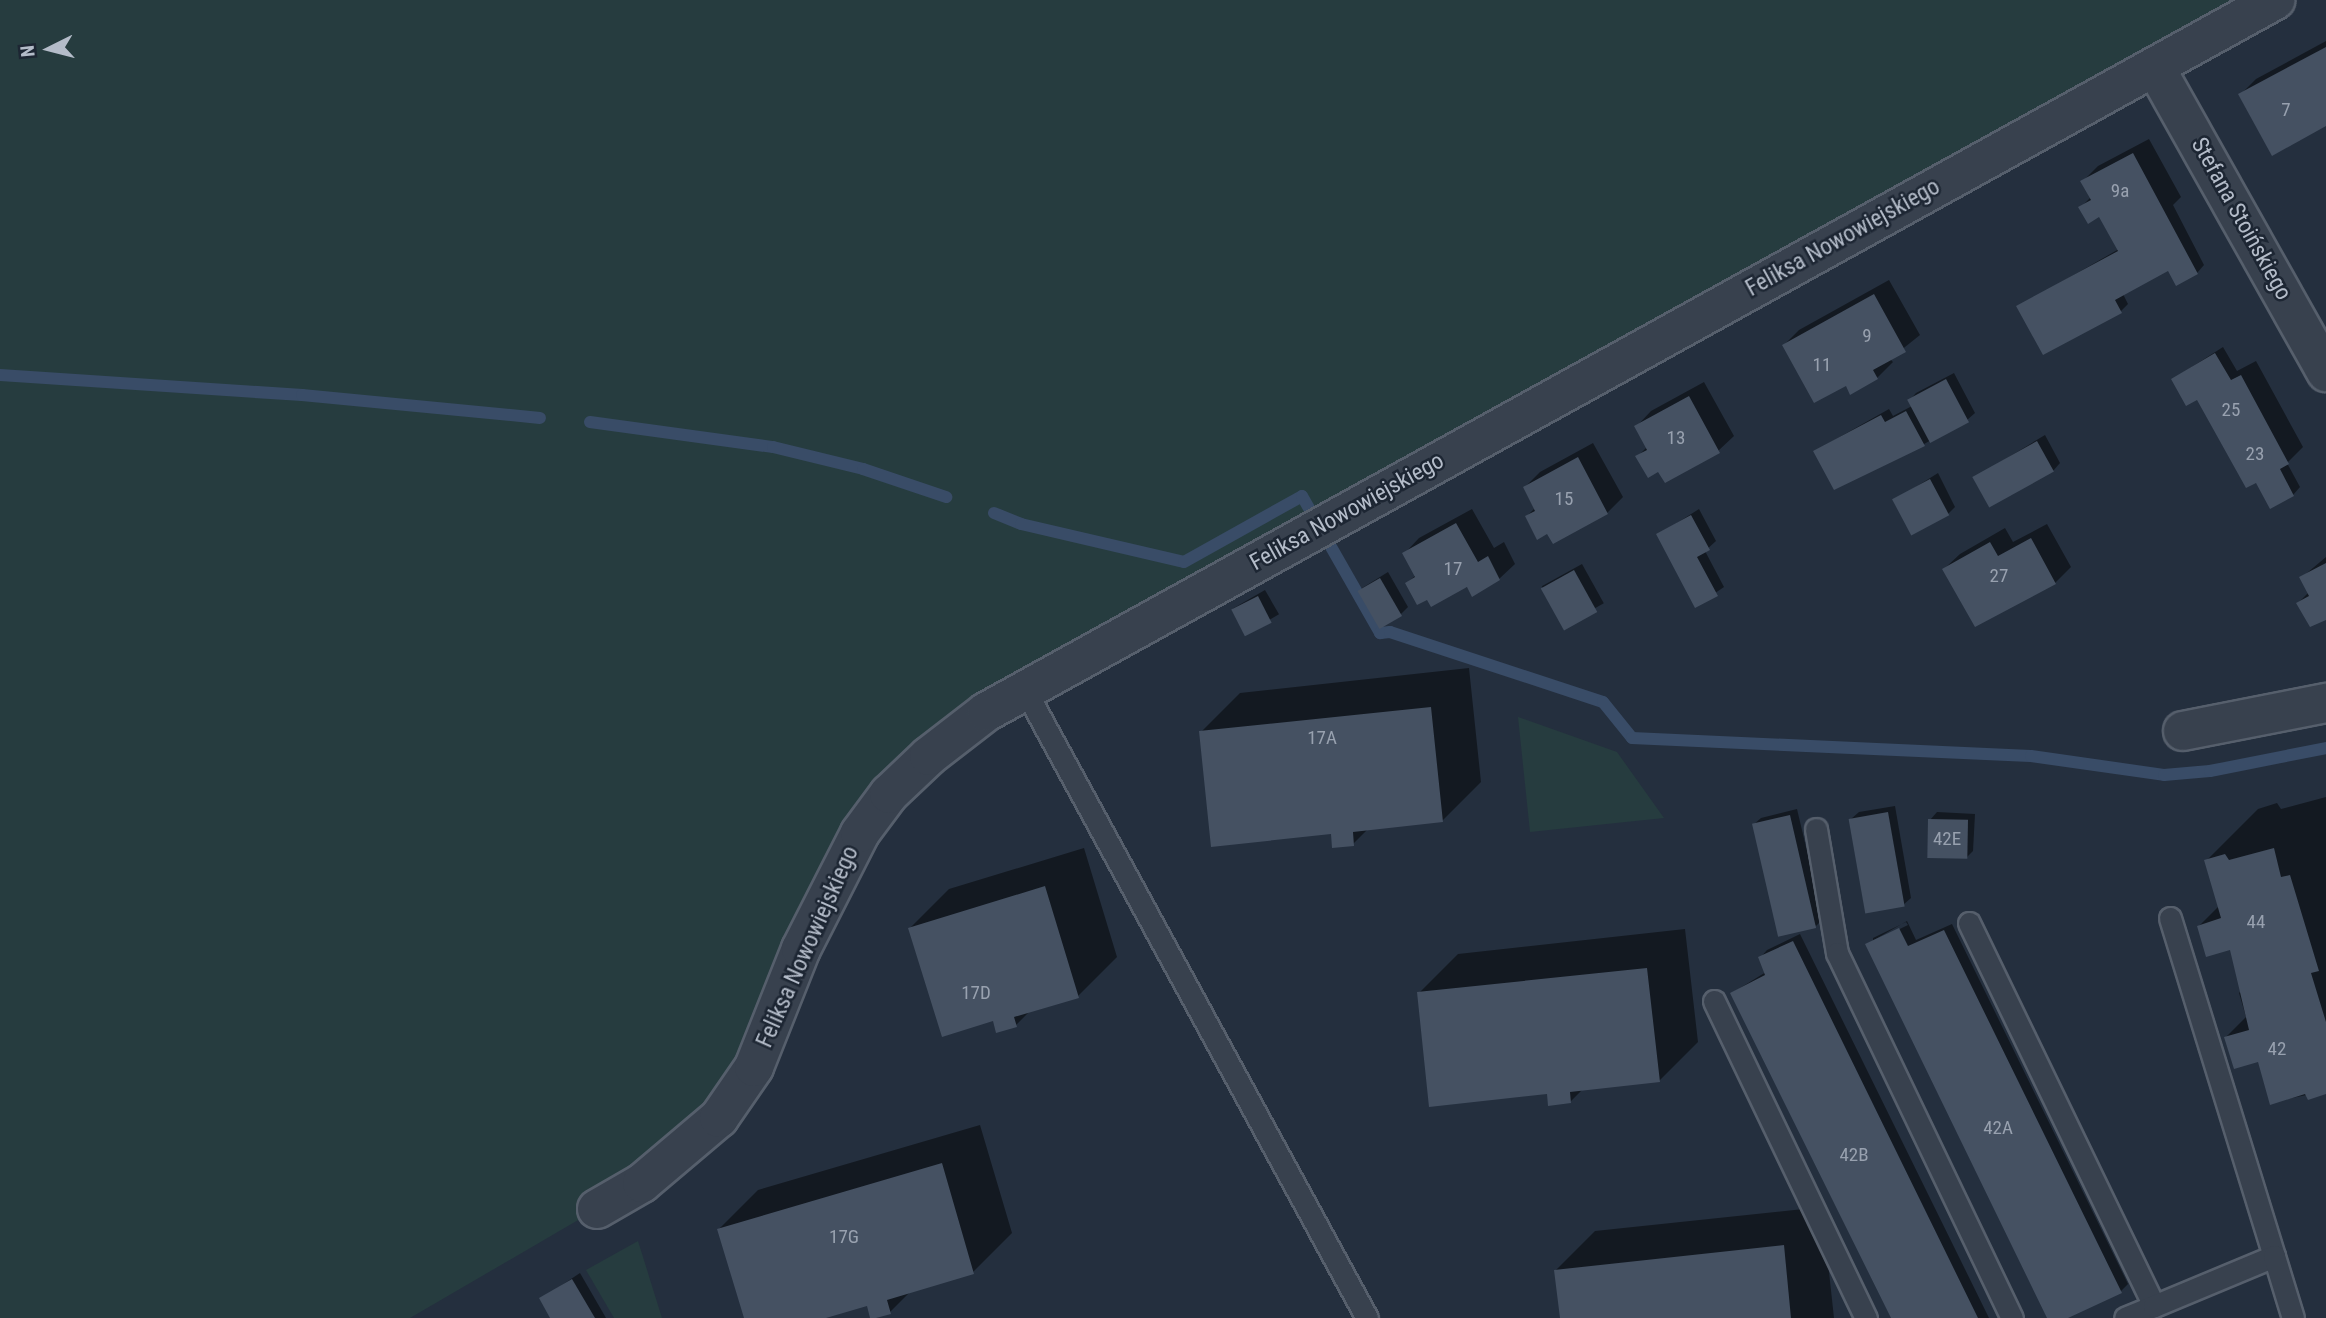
<!DOCTYPE html>
<meta charset="utf-8">
<style>
body{margin:0}
#map{position:relative;width:2326px;height:1318px;overflow:hidden;background:#242f3e;font-family:"Roboto Condensed",sans-serif}
div>[style]{position:absolute}
.green>*{inset:0;background:#263c3f}
.shadow>*{inset:0;background:#0007;transform-origin:0 0}
.stream>*{height:12px;margin:-6px;padding:0 6px;transform-origin:6px;border-radius:6px;background:#394c67}
.building>*{inset:0;background:#455162;transform-origin:0 0}
.roads{filter:drop-shadow(2px 0 #565f6c) drop-shadow(-2px 0 #565f6c) drop-shadow(0 2px #565f6c) drop-shadow(0 -2px #565f6c)}
.service>*{height:21px;margin:-10.5px;padding:0 10.5px;transform-origin:10.5px;border-radius:10.5px;background:#38414e}
.minor>*{height:38px;margin:-19px;padding:0 19px;transform-origin:19px;border-radius:19px;background:#38414e}
span{translate:-50% -50%;white-space:nowrap;text-align:center;line-height:1.15;-webkit-text-stroke:5px #1d2633;paint-order:stroke}
.number-label{font-size:19px;color:#98a1af}
.number-label span{-webkit-text-stroke-width:0}
.street-label{font-size:23px;color:#b4bcc9}
.north{position:absolute;left:14px;top:14px;width:70px;height:70px;-webkit-text-stroke:5px #1d2633;paint-order:stroke;rotate:264deg;font-size:19px;font-weight:700;line-height:28px;text-align:center;color:#b4bcc9}
.north::after{content:'';display:block;margin:auto;width:24px;height:32px;background:#b4bcc9;clip-path:polygon(50% 0,100% 100%,50% 72%,0 100%)}
</style>
<div id="map">
<div class="green">
<div style="clip-path:polygon(0 0,2275px 0,1338px 516px,889px 794px,754px 1067px,597px 1209px,410px 1318px,0 1318px)"></div>
<div style="clip-path:polygon(1518px 717px,1617px 752px,1664px 818px,1530px 832px)"></div>
<div style="clip-path:polygon(638px 1241px,662px 1318px,614px 1318px,586px 1270px)"></div>
</div>
<div class="shadow">
<div style="clip-path:polygon(2326px 41px,2326px 124px,2240px 95px,2256px 79px)"></div>
<div style="clip-path:polygon(2149px 139px,2181px 197px,2173px 205px,2204px 265px,2197px 273px,2169px 269px,2123px 294px,2128px 304px,2121px 311px,2044px 353px,2018px 307px,2119px 249px,2100px 215px,2081px 207px,2091px 197px,2082px 182px,2098px 166px)"></div>
<div style="clip-path:polygon(1889px 280px,1920px 335px,1890px 359px,1893px 362px,1877px 378px,1851px 392px,1846px 383px,1784px 345px,1799px 330px)"></div>
<div style="clip-path:polygon(2223px 347px,2237px 371px,2256px 361px,2303px 447px,2287px 463px,2300px 487px,2293px 495px,2256px 480px,2198px 397px,2173px 379px)"></div>
<div style="clip-path:polygon(1954px 373px,1975px 413px,1967px 420px,1924px 444px,1815px 451px,1889px 409px,1893px 416px,1912px 406px,1909px 401px,1916px 393px)"></div>
<div style="clip-path:polygon(1704px 382px,1734px 436px,1718px 451px,1659px 470px,1638px 456px,1647px 447px,1636px 427px,1651px 411px)"></div>
<div style="clip-path:polygon(2045px 435px,2060px 463px,2053px 471px,1974px 478px)"></div>
<div style="clip-path:polygon(1593px 443px,1623px 497px,1607px 513px,1548px 532px,1527px 516px,1535px 508px,1525px 487px,1540px 472px)"></div>
<div style="clip-path:polygon(1938px 473px,1955px 507px,1948px 514px,1895px 500px)"></div>
<div style="clip-path:polygon(1472px 509px,1494px 548px,1504px 542px,1515px 564px,1499px 579px,1428px 597px,1407px 583px,1416px 575px,1404px 554px,1419px 538px)"></div>
<div style="clip-path:polygon(1699px 509px,1716px 541px,1705px 551px,1724px 587px,1696px 606px,1658px 535px)"></div>
<div style="clip-path:polygon(2047px 524px,2071px 567px,2055px 583px,1975px 625px,1944px 569px,1960px 554px,2005px 528px,2013px 542px)"></div>
<div style="clip-path:polygon(2326px 557px,2326px 617px,2298px 603px,2309px 592px,2301px 578px)"></div>
<div style="left:1582px;top:564px;width:45px;height:46px;rotate:61deg"></div>
<div style="clip-path:polygon(1388px 572px,1408px 607px,1401px 614px,1359px 590px)"></div>
<div style="left:1265px;top:590px;width:28px;height:37px;rotate:60deg"></div>
<div style="clip-path:polygon(1469px 668px,1481px 782px,1442px 821px,1369px 828px,1353px 844px,1201px 732px,1240px 693px)"></div>
<div style="clip-path:polygon(2326px 797px,2326px 1091px,2272px 1102px,2259px 1060px,2226px 1037px,2246px 1017px,2239px 993px,2244px 988px,2231px 948px,2199px 926px,2219px 906px,2206px 861px,2258px 809px,2277px 803px,2281px 809px)"></div>
<div style="clip-path:polygon(1895px 806px,1911px 898px,1903px 905px,1851px 819px,1859px 812px)"></div>
<div style="clip-path:polygon(1797px 809px,1823px 919px,1816px 926px,1753px 825px,1761px 818px)"></div>
<div style="clip-path:polygon(1937px 812px,1975px 814px,1973px 851px,1966px 858px,1930px 820px)"></div>
<div style="clip-path:polygon(1084px 848px,1117px 957px,1078px 996px,1031px 1010px,1016px 1025px,994px 1019px,910px 928px,949px 889px)"></div>
<div style="clip-path:polygon(evenodd,1907px 921px,1916px 940px,1952px 924px,2128px 1284px,2121px 1291px,2064px 1318px,2049px 1318px,1867px 944px,1907px 921px,1906px 922px,1908px 925px,1873px 942px,1873px 938px,1906px 922px)"></div>
<div style="clip-path:polygon(1685px 929px,1698px 1042px,1659px 1081px,1583px 1089px,1570px 1102px,1548px 1092px,1419px 993px,1458px 954px)"></div>
<div style="clip-path:polygon(1800px 934px,1989px 1318px,1893px 1318px,1732px 993px,1766px 972px,1760px 958px,1767px 950px)"></div>
<div style="clip-path:polygon(980px 1125px,1012px 1233px,973px 1272px,911px 1291px,890px 1312px,869px 1304px,820px 1318px,746px 1318px,719px 1229px,758px 1190px)"></div>
<div style="clip-path:polygon(1822px 1207px,1834px 1318px,1561px 1318px,1556px 1270px,1595px 1231px)"></div>
<div style="clip-path:polygon(580px 1273px,606px 1318px,552px 1318px,541px 1299px)"></div>
</div>
<div class="stream">
<div style="left:0;top:375px;width:303px;rotate:3.8deg"></div>
<div style="left:302px;top:395px;width:239px;rotate:5.5deg"></div>
<div style="left:590px;top:422px;width:185px;rotate:7.8deg"></div>
<div style="left:773px;top:447px;width:93px;rotate:13.7deg"></div>
<div style="left:863px;top:469px;width:88px;rotate:18.6deg"></div>
<div style="left:994px;top:513px;width:29px;rotate:22deg"></div>
<div style="left:1021px;top:524px;width:167px;rotate:13.1deg"></div>
<div style="left:1184px;top:562px;width:135px;rotate:-29.2deg"></div>
<div style="left:1302px;top:496px;width:158px;rotate:60.3deg"></div>
<div style="left:1380px;top:633px;width:10px;rotate:-6deg"></div>
<div style="left:1390px;top:632px;width:224px;rotate:18.2deg"></div>
<div style="left:1603px;top:702px;width:46px;rotate:51.1deg"></div>
<div style="left:1632px;top:738px;width:399px;rotate:2.6deg"></div>
<div style="left:2031px;top:756px;width:134px;rotate:8.1deg"></div>
<div style="left:2164px;top:775px;width:46px;rotate:-5deg"></div>
<div style="left:2210px;top:771px;width:118px;rotate:-11.2deg"></div>
</div>
<div class="building">
<div style="clip-path:polygon(2326px 47px,2326px 126px,2272px 156px,2238px 94px)"></div>
<div style="clip-path:polygon(2133px 153px,2198px 274px,2176px 286px,2168px 271px,2115px 300px,2122px 313px,2043px 355px,2016px 306px,2118px 251px,2099px 217px,2088px 224px,2078px 207px,2091px 200px,2080px 181px)"></div>
<div style="clip-path:polygon(1874px 294px,1906px 352px,1873px 370px,1878px 379px,1850px 395px,1846px 386px,1814px 403px,1782px 345px)"></div>
<div style="clip-path:polygon(2215px 353px,2231px 380px,2241px 375px,2289px 464px,2280px 469px,2294px 496px,2270px 509px,2256px 483px,2246px 488px,2197px 400px,2186px 406px,2171px 379px)"></div>
<div style="left:1946px;top:379px;width:49px;height:44px;rotate:62deg"></div>
<div style="clip-path:polygon(1689px 396px,1720px 453px,1665px 483px,1658px 472px,1648px 478px,1635px 456px,1647px 450px,1634px 426px)"></div>
<div style="clip-path:polygon(1906px 411px,1925px 446px,1834px 490px,1813px 451px,1881px 415px,1885px 422px)"></div>
<div style="left:2037px;top:441px;width:35px;height:74px;rotate:61deg"></div>
<div style="clip-path:polygon(1578px 457px,1608px 514px,1553px 544px,1547px 534px,1537px 540px,1525px 516px,1535px 511px,1523px 487px)"></div>
<div style="left:1930px;top:479px;width:41px;height:43px;rotate:62deg"></div>
<div style="clip-path:polygon(1691px 515px,1710px 550px,1697px 557px,1718px 596px,1695px 608px,1656px 534px)"></div>
<div style="clip-path:polygon(1456px 523px,1478px 562px,1488px 556px,1500px 580px,1472px 597px,1467px 587px,1431px 607px,1427px 600px,1417px 605px,1405px 583px,1415px 577px,1402px 553px)"></div>
<div style="clip-path:polygon(2031px 538px,2056px 584px,1975px 627px,1942px 569px,1990px 542px,1998px 556px)"></div>
<div style="clip-path:polygon(2326px 563px,2326px 620px,2310px 627px,2296px 603px,2309px 596px,2299px 577px)"></div>
<div style="left:1574px;top:570px;width:48px;height:38px;rotate:61deg"></div>
<div style="left:1380px;top:578px;width:44px;height:26px;rotate:60deg"></div>
<div style="left:1258px;top:596px;width:30px;height:30px;rotate:63deg"></div>
<div style="clip-path:polygon(1431px 707px,1443px 822px,1353px 832px,1354px 846px,1332px 848px,1331px 834px,1211px 847px,1199px 731px)"></div>
<div style="left:1888px;top:812px;width:96px;height:40px;rotate:80deg"></div>
<div style="left:1790px;top:815px;width:116px;height:39px;rotate:77deg"></div>
<div style="left:1928px;top:819px;width:40px;height:39px;rotate:1deg"></div>
<div style="clip-path:polygon(2274px 848px,2281px 877px,2290px 875px,2319px 971px,2311px 973px,2326px 1022px,2326px 1094px,2308px 1100px,2305px 1094px,2270px 1105px,2258px 1062px,2234px 1069px,2224px 1037px,2249px 1030px,2230px 950px,2206px 957px,2197px 926px,2221px 918px,2204px 860px,2225px 854px,2229px 860px)"></div>
<div style="clip-path:polygon(1045px 886px,1079px 998px,1014px 1017px,1017px 1027px,996px 1033px,993px 1021px,942px 1037px,908px 928px)"></div>
<div style="clip-path:polygon(1899px 928px,1908px 946px,1944px 930px,2122px 1293px,2068px 1318px,2047px 1318px,1865px 944px)"></div>
<div style="clip-path:polygon(1793px 941px,1978px 1318px,1891px 1318px,1730px 993px,1765px 975px,1758px 957px)"></div>
<div style="clip-path:polygon(1647px 968px,1660px 1082px,1570px 1092px,1571px 1103px,1548px 1106px,1547px 1094px,1429px 1107px,1417px 992px)"></div>
<div style="clip-path:polygon(942px 1163px,974px 1274px,887px 1300px,891px 1314px,876px 1318px,870px 1318px,867px 1306px,826px 1318px,744px 1318px,717px 1229px)"></div>
<div style="clip-path:polygon(1784px 1245px,1791px 1318px,1560px 1318px,1554px 1270px)"></div>
<div style="clip-path:polygon(572px 1279px,595px 1318px,550px 1318px,539px 1298px)"></div>
</div>
<div class="roads">
<div class="service">
<div style="left:1025px;top:690px;width:715px;rotate:61.43deg"></div>
<div style="left:1816px;top:829px;width:126px;rotate:80.4deg"></div>
<div style="left:1837px;top:953px;width:405px;rotate:64.4deg"></div>
<div style="left:2170px;top:918px;width:354px;rotate:72.9deg"></div>
<div style="left:1969px;top:923px;width:425px;rotate:64.2deg"></div>
<div style="left:2154px;top:1306px;width:31px;rotate:158deg"></div>
<div style="left:1714px;top:1001px;width:352px;rotate:64.4deg"></div>
<div style="left:2154px;top:1306px;width:130px;rotate:-22.6deg"></div>
<div style="left:2274px;top:1256px;width:65px;rotate:73deg"></div>
</div>
<div class="minor">
<div style="left:2155px;top:67px;width:350px;rotate:60.7deg"></div>
<div style="left:2183px;top:731px;width:146px;rotate:-11.1deg"></div>
<div style="left:597px;top:1209px;width:52px;rotate:-30deg"></div>
<div style="left:642px;top:1183px;width:101px;rotate:-40.2deg"></div>
<div style="left:719px;top:1118px;width:62px;rotate:-55.5deg"></div>
<div style="left:754px;top:1067px;width:127px;rotate:-68.3deg"></div>
<div style="left:801px;top:949px;width:130px;rotate:-63deg"></div>
<div style="left:860px;top:833px;width:49px;rotate:-53.4deg"></div>
<div style="left:889px;top:794px;width:55px;rotate:-43.5deg"></div>
<div style="left:929px;top:756px;width:72px;rotate:-37.7deg"></div>
<div style="left:986px;top:712px;width:1473px;rotate:-28.91deg"></div>
</div>
</div>
<div class="number-label">
<span style="left:2286px;top:110px">7</span>
<span style="left:2120px;top:191px">9a</span>
<span style="left:1867px;top:336px">9</span>
<span style="left:1822px;top:365px">11</span>
<span style="left:2231px;top:410px">25</span>
<span style="left:1676px;top:438px">13</span>
<span style="left:2255px;top:454px">23</span>
<span style="left:1564px;top:499px">15</span>
<span style="left:1453px;top:569px">17</span>
<span style="left:1999px;top:576px">27</span>
<span style="left:1322px;top:738px">17A</span>
<span style="left:1947px;top:839px">42E</span>
<span style="left:2256px;top:922px">44</span>
<span style="left:976px;top:993px">17D</span>
<span style="left:2277px;top:1049px">42</span>
<span style="left:1998px;top:1128px">42A</span>
<span style="left:1854px;top:1155px">42B</span>
<span style="left:844px;top:1237px">17G</span>
</div>
<div class="street-label">
<span style="left:2241px;top:219px;rotate:61deg">Stefana Stoińskiego</span>
<span style="left:1843px;top:238px;rotate:-29deg">Feliksa Nowowiejskiego</span>
<span style="left:1347px;top:512px;rotate:-29deg">Feliksa Nowowiejskiego</span>
<span style="left:808px;top:947px;rotate:-66deg">Feliksa Nowowiejskiego</span>
</div>
<div class="north">N</div>
</div>
